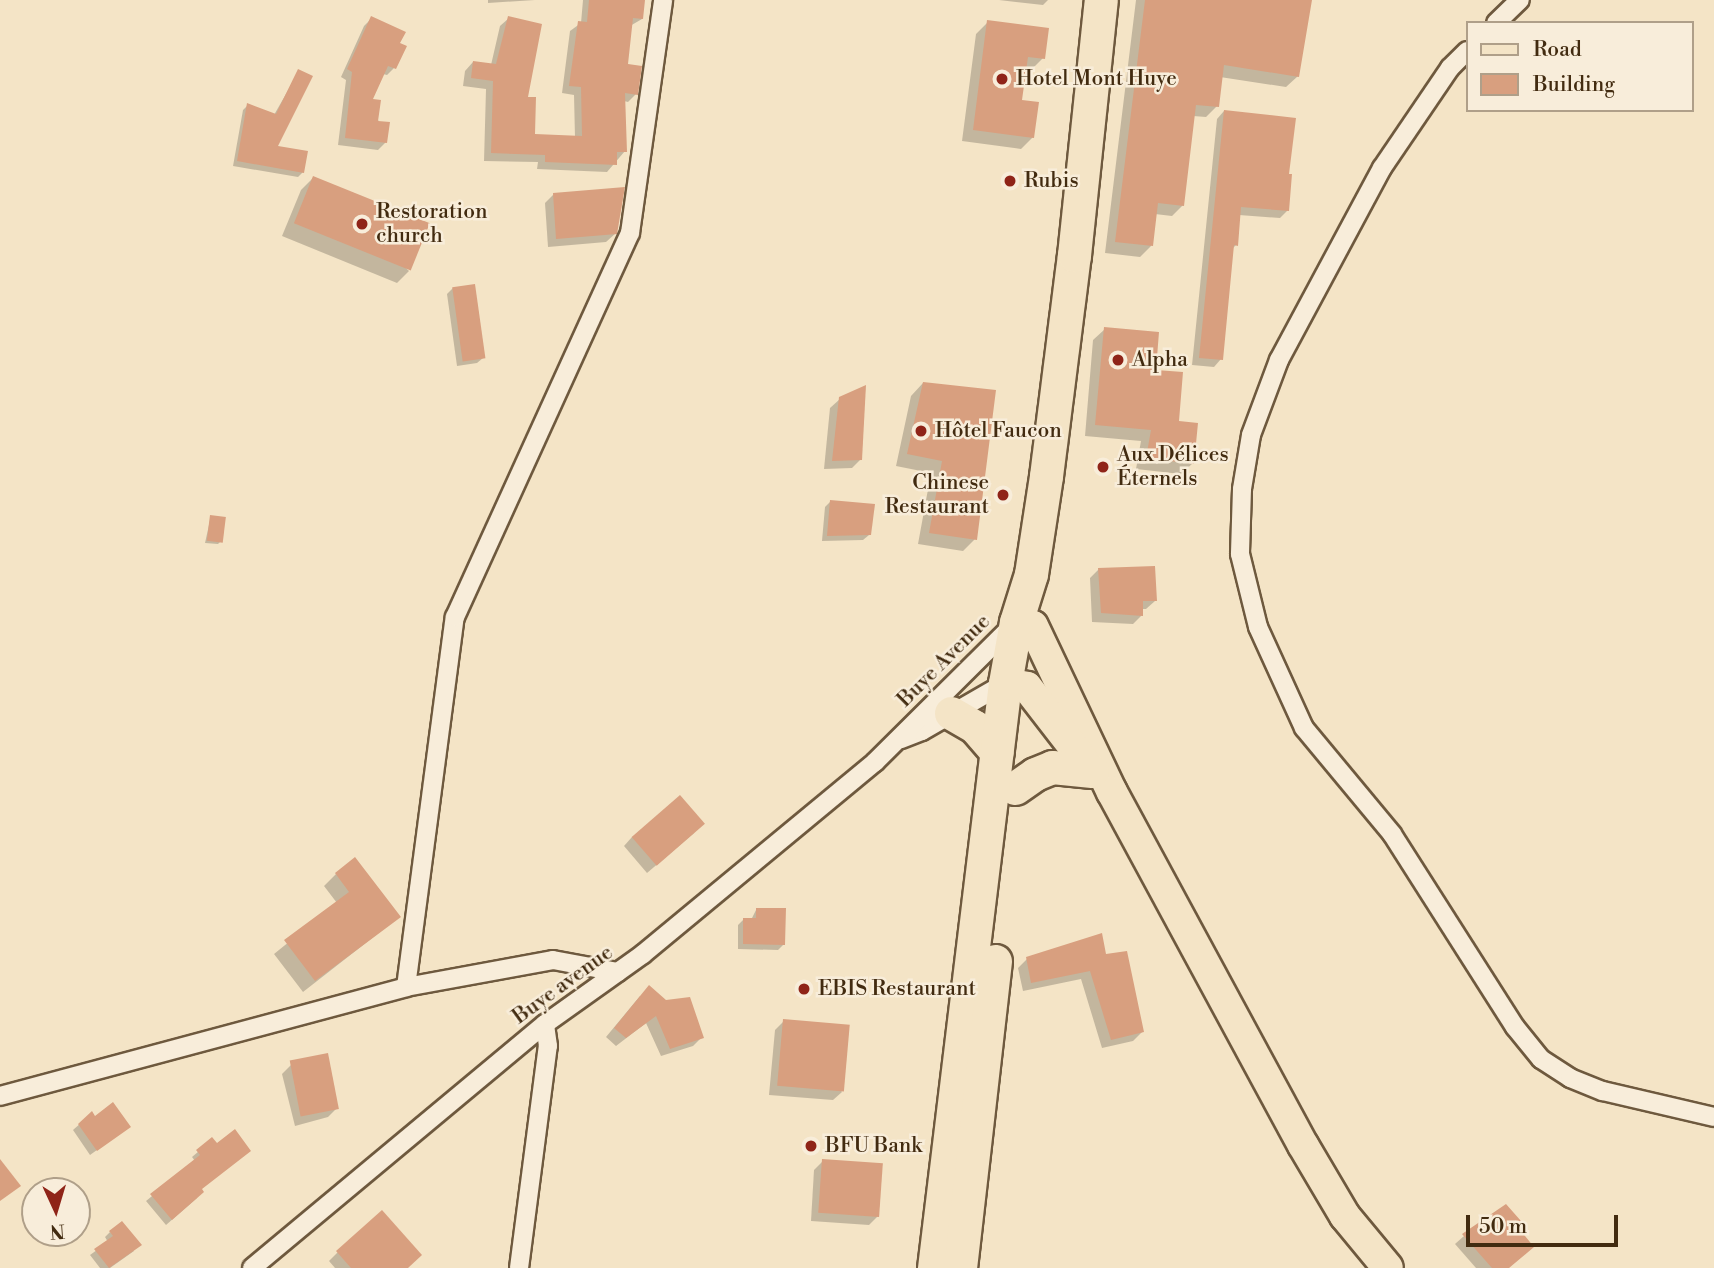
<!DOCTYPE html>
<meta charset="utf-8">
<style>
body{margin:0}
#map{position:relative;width:1714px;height:1268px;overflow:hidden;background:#f4e4c6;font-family:"Libre Bodoni",serif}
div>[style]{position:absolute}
.shadow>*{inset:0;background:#0003}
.building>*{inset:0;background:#d89f7f;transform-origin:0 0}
.roads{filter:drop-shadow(2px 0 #6e593e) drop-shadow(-2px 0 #6e593e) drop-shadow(0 2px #6e593e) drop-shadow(0 -2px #6e593e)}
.street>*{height:18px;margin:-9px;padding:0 9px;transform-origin:9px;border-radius:9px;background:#f8edda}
.primary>*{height:30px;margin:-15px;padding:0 15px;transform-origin:15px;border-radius:15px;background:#f4e4c6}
.highway>*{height:33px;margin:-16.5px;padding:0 16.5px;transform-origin:16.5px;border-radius:16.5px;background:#f4e4c6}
.dots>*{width:19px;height:19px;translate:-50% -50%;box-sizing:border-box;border:4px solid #f8edda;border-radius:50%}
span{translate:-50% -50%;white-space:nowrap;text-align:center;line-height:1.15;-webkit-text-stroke:5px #f8edda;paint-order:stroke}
.poi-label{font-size:21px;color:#422b10}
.left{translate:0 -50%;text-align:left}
.right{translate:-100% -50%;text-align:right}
.street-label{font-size:21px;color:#422b10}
.legend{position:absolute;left:1466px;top:21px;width:228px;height:91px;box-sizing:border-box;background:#f8edda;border:2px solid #af9f89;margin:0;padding:9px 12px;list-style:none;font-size:21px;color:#422b10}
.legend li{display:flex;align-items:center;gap:14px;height:35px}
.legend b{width:35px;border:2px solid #af9f89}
.north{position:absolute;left:21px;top:1177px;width:70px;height:70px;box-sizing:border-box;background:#f8edda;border:2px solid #af9f89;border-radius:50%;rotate:176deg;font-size:19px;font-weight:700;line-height:28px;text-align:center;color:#422b10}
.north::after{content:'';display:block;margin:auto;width:24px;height:32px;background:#8f2418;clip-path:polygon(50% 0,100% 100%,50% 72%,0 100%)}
.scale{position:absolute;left:1466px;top:1215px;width:152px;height:32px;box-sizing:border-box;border:4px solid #422b10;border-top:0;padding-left:9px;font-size:21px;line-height:24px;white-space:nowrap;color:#422b10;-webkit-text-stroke:5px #f8edda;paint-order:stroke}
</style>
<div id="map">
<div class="shadow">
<div style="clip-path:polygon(488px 0,535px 0,488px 3px)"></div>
<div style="clip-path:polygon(583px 0,643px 0,642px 19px,630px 26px,626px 66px,636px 94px,628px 102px,624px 101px,625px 151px,607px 172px,537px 169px,538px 162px,484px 161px,486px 89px,463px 86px,465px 71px,473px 62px,491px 65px,500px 26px,509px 18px,533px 136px,575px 138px,574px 95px,562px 93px,570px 31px,581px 23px)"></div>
<div style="clip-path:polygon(999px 0,1048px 0,1043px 5px)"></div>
<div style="clip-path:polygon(1136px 0,1310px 0,1298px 76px,1286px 87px,1220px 77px,1217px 106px,1206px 117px,1193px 116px,1183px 205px,1172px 216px,1155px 214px,1151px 246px,1140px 257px,1105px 253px)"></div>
<div style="clip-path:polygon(372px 18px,398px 44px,394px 68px,387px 75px,383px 74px,371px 100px,386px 142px,378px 150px,338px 145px,346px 80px,341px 77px,364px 26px)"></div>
<div style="clip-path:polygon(988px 22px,1043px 58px,1031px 70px,1024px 69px,1020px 101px,1033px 137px,1021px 149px,962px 141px,976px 34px)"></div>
<div style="clip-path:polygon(299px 71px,276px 147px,303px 172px,298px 177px,233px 166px,243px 110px,248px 105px,274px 115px)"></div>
<div style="clip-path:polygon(1224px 111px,1287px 175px,1288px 210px,1280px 218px,1239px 215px,1236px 245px,1232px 249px,1221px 359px,1214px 367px,1192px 365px,1217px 119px)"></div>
<div style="clip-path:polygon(313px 178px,409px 271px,397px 283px,282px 236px,301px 190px)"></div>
<div style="clip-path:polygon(554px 194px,616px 233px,606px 242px,548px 247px,545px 203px)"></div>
<div style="clip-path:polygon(453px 288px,483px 358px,477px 363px,457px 366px,447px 294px)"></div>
<div style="clip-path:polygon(1105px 329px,1154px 372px,1193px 463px,1181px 474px,1136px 469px,1141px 441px,1085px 436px,1093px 340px)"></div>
<div style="clip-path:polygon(923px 383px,975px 539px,963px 551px,918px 544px,931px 473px,896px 466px,911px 396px)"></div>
<div style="clip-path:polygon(840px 399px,861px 459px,852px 468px,824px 469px,830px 408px)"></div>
<div style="clip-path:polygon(831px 501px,869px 535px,863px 540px,822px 541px,825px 507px)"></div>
<div style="clip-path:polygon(211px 516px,220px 542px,218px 544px,205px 543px)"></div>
<div style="clip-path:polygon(1099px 569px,1155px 601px,1146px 609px,1141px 609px,1142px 615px,1133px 624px,1092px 622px,1090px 578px)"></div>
<div style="clip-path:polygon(694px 833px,647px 873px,624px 846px,632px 837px)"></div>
<div style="clip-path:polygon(336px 874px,399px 917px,303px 992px,274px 954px,337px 903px,324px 886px)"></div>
<div style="clip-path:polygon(756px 910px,784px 944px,778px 950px,738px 949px,738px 925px,744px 919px,751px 920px)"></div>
<div style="clip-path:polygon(1105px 956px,1142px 1032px,1133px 1041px,1102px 1048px,1081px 979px,1023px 991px,1018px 968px,1027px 959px)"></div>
<div style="clip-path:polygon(640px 996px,702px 1037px,693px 1046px,661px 1056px,646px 1023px,616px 1046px,606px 1037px)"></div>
<div style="clip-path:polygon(784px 1021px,842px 1092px,833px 1100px,769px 1095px,775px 1030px)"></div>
<div style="clip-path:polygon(291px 1065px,337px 1108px,328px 1117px,295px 1126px,282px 1074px)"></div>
<div style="clip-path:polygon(91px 1114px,95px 1118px,129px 1127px,90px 1155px,73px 1130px)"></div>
<div style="clip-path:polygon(212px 1140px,197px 1198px,166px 1225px,146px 1201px,195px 1161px,192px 1157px)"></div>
<div style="clip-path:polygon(823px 1161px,878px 1216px,869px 1225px,811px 1221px,814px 1170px)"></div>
<div style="clip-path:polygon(1514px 1225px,1508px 1268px,1476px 1268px,1455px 1244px,1464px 1236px)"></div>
<div style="clip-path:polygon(110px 1232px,134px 1251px,110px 1268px,100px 1268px,90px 1255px,108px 1242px,105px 1237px)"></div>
<div style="clip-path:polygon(338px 1252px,407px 1268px,335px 1268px,329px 1261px)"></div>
</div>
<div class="building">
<div style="clip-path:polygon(589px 0,645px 0,643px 19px,633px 18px,628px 64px,642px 66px,638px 95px,625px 93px,627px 152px,617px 152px,617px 165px,545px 162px,545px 155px,491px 153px,493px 81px,471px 78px,473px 61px,496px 64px,508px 16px,542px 24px,528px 97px,536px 97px,535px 134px,582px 136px,581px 87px,569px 86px,578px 21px,587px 22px)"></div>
<div style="clip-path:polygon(1145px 0,1312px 0,1299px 77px,1224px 65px,1219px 107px,1196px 105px,1184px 206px,1158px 203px,1153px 246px,1115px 242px)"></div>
<div style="clip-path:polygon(371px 16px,406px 32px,400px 43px,407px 46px,396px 69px,388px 66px,373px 99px,381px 100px,378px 121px,390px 122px,387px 143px,345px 138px,352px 72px,347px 69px)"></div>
<div style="clip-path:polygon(987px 20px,1049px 28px,1045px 59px,1028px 57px,1022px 100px,1039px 102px,1034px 138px,973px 130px)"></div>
<div style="clip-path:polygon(298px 69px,313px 76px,278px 146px,308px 151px,304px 173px,237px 161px,247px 103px,276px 114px)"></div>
<div style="clip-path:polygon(1224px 110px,1296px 118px,1289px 174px,1292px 174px,1289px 211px,1241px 207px,1238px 246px,1234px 245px,1223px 360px,1199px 358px)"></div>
<div style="left:313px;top:176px;width:126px;height:51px;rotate:22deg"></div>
<div style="clip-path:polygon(625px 187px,617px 234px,556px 239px,553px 193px)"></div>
<div style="left:475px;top:284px;width:75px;height:23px;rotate:82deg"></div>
<div style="clip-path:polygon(1104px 327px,1159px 332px,1156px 370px,1183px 372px,1179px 421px,1198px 423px,1194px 464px,1146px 458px,1151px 430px,1095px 425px)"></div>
<div style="clip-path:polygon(923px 382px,996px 390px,977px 540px,929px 533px,942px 461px,907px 454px)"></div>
<div style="clip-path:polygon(866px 385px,862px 460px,832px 461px,839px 397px)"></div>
<div style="clip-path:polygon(830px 500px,875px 504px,871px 535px,827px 536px)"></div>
<div style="left:210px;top:515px;width:16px;height:26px;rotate:7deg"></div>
<div style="clip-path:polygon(1155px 566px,1157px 601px,1143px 601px,1143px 616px,1101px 613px,1098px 568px)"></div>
<div style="left:680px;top:795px;width:38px;height:64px;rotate:49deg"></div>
<div style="clip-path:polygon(355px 857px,401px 917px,315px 981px,284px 940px,349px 892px,335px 873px)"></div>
<div style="clip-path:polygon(756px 908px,786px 908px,785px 945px,743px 944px,743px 918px,756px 918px)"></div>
<div style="clip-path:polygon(1102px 933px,1106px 954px,1127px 951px,1144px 1032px,1111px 1040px,1090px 971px,1031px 983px,1026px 957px)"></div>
<div style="clip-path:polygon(649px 985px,666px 1000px,690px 997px,704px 1038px,670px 1049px,656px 1016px,626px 1038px,614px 1028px)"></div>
<div style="left:783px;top:1019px;width:67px;height:67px;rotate:5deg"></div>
<div style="left:328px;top:1053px;width:57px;height:39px;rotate:79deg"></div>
<div style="clip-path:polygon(113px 1102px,131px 1127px,97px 1151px,78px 1124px,92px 1111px,95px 1116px)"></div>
<div style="clip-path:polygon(235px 1129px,251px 1151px,202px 1189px,204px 1192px,172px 1220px,150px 1194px,200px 1155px,196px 1150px,212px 1137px,217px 1143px)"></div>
<div style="clip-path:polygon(0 1159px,21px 1186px,0 1201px)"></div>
<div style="left:822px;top:1159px;width:61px;height:54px;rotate:4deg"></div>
<div style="clip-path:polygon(1506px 1204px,1521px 1221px,1516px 1225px,1534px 1247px,1509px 1268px,1492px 1268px,1462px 1234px)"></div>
<div style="clip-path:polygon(382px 1210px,422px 1255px,408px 1268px,351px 1268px,336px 1251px)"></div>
<div style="clip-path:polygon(122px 1221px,142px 1245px,109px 1268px,94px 1249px,113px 1236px,109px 1231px)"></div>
</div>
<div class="roads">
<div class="street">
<div style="left:1496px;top:23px;width:33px;rotate:-44deg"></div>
<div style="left:1467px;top:51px;width:24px;rotate:135deg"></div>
<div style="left:1450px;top:68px;width:121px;rotate:124.2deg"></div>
<div style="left:1382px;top:168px;width:218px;rotate:118.2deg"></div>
<div style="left:1279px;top:360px;width:80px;rotate:110.5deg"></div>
<div style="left:1251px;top:435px;width:55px;rotate:99.5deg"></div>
<div style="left:1242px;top:489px;width:65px;rotate:91.8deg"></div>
<div style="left:1240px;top:554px;width:75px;rotate:76.1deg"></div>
<div style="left:1258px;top:627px;width:111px;rotate:65.5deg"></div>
<div style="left:1304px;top:728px;width:138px;rotate:50.3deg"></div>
<div style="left:1392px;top:834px;width:229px;rotate:57.5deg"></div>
<div style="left:1515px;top:1027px;width:41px;rotate:50.9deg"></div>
<div style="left:1541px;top:1059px;width:35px;rotate:33deg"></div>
<div style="left:1570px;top:1078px;width:35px;rotate:22deg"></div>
<div style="left:1603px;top:1091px;width:114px;rotate:13.2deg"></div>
<div style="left:901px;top:739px;width:22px;rotate:-21deg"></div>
<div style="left:922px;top:731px;width:96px;rotate:-30deg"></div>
<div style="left:406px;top:987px;width:373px;rotate:-82.5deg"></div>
<div style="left:455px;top:617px;width:422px;rotate:-65.5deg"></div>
<div style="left:630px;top:233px;width:235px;rotate:-81.9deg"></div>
<div style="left:0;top:1096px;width:420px;rotate:-15deg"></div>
<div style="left:406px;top:987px;width:149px;rotate:-10.4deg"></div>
<div style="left:553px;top:960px;width:66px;rotate:10.5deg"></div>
<div style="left:252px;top:1268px;width:381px;rotate:-39.8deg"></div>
<div style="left:545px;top:1024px;width:120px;rotate:-35.5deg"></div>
<div style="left:643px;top:954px;width:301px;rotate:-39.6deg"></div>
<div style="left:875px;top:762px;width:194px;rotate:-44.8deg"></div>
<div style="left:519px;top:1268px;width:224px;rotate:-82.6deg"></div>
<div style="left:548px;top:1046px;width:22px;rotate:-98deg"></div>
</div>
<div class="primary">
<div style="left:1016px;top:622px;width:17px;rotate:13deg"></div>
<div style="left:1033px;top:626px;width:184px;rotate:64.6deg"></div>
<div style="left:1112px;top:792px;width:401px;rotate:61.6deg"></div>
<div style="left:1303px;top:1145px;width:82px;rotate:59.4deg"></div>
<div style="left:1345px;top:1216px;width:67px;rotate:50.4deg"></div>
<div style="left:1005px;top:683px;width:22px;rotate:10deg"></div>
<div style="left:1027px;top:687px;width:100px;rotate:52.3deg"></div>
</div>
<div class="highway">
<div style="left:951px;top:713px;width:28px;rotate:30deg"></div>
<div style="left:975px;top:727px;width:33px;rotate:49deg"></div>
<div style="left:1015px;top:788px;width:24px;rotate:-35deg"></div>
<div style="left:1035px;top:774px;width:18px;rotate:-22deg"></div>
<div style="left:1052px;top:767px;width:40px;rotate:5.7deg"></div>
<div style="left:934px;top:1268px;width:589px;rotate:-83.08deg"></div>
<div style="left:1005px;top:683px;width:62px;rotate:-79.8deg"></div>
<div style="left:1016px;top:622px;width:50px;rotate:-72.6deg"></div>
<div style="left:1031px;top:574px;width:99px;rotate:-81.3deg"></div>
<div style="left:1046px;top:476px;width:223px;rotate:-82.8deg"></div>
<div style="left:1074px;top:255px;width:256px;rotate:-84deg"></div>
<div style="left:960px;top:1268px;width:309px;rotate:-83.5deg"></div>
</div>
</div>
<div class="dots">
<div style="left:1002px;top:79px;background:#8f2418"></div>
<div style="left:1010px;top:181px;background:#8f2418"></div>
<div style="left:362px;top:224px;background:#8f2418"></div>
<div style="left:1118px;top:360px;background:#8f2418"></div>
<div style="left:921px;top:431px;background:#8f2418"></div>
<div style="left:1103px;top:467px;background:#8f2418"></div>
<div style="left:1003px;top:495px;background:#8f2418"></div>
<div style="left:804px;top:989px;background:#8f2418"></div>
<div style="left:811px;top:1146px;background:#8f2418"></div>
</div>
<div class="poi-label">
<span class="left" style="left:1016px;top:79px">Hotel Mont Huye</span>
<span class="left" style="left:1024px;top:181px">Rubis</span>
<span class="left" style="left:376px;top:224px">Restoration<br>church</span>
<span class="left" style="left:1132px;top:360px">Alpha</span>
<span class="left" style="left:935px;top:431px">Hôtel Faucon</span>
<span class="left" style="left:1117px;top:467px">Aux Délices<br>Éternels</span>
<span class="right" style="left:989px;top:495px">Chinese<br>Restaurant</span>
<span class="left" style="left:818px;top:989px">EBIS Restaurant</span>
<span class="left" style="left:825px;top:1146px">BFU Bank</span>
</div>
<div class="street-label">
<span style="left:944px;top:661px;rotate:-45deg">Buye Avenue</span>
<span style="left:563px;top:985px;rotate:-36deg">Buye avenue</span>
</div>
<ul class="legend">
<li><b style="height:9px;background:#f4e4c6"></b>Road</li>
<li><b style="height:19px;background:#d89f7f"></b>Building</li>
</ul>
<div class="north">N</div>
<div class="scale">50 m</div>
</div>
